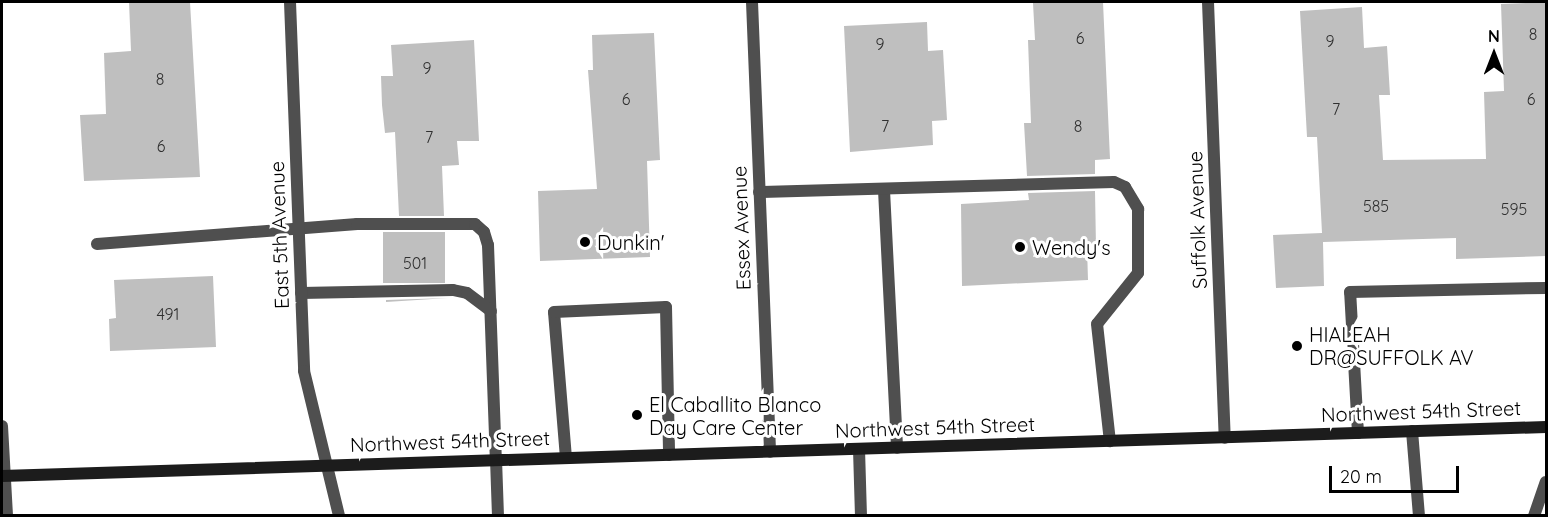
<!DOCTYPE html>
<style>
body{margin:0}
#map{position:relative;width:1548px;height:517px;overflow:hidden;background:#fff;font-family:Quicksand,sans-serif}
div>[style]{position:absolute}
.building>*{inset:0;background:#bfbfbf;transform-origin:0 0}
.lane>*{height:12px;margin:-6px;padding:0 6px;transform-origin:6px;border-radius:6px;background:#4f4f4f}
.street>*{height:12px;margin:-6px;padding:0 6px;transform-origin:6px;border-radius:6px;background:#4f4f4f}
.secondary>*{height:12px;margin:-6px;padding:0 6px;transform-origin:6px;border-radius:6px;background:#1c1c1c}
.dots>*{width:16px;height:16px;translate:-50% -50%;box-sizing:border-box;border:3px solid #fff;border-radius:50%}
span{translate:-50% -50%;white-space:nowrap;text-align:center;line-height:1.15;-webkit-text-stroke:6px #fff;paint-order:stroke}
.number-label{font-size:16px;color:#303030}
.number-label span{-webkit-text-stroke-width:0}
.street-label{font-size:20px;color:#000}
.poi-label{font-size:20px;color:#000}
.left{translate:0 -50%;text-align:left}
.frame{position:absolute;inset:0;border:3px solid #000;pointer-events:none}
.north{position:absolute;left:1464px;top:24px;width:60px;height:60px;-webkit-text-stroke:4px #fff;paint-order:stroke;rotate:0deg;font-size:16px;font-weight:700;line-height:24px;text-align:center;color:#000}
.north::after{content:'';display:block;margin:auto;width:21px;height:27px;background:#000;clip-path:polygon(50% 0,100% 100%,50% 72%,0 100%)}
.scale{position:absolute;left:1329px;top:466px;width:130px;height:27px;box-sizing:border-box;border:3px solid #000;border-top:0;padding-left:8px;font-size:18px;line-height:21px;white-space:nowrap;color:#000;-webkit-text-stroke:4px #fff;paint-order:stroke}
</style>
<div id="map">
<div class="building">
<div style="clip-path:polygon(129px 2px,190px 2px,200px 177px,84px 181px,80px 115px,106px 114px,104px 53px,131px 51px)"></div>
<div style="clip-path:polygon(1103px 2px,1110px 159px,1095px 160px,1095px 174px,1027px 176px,1024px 123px,1031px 123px,1028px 40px,1035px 40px,1033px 3px)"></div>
<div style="clip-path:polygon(1546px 2px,1546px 256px,1456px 259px,1456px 238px,1323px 242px,1324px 286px,1276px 288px,1273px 235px,1322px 233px,1317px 137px,1307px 137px,1300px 11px,1362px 7px,1364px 48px,1387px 46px,1390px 95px,1379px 95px,1383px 160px,1486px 159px,1484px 92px,1504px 91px,1501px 4px)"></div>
<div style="clip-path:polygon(927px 22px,928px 51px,943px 50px,947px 120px,932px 121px,933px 145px,850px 152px,844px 26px)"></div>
<div style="clip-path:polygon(654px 33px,660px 160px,647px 161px,650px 257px,540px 261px,538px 191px,597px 189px,588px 70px,593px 70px,592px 35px)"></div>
<div style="clip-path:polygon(474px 40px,479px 141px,457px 141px,459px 165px,442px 166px,444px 216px,399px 216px,395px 132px,385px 133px,382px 105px,381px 76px,393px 76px,391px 45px)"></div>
<div style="clip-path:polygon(1095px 191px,1096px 247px,1087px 247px,1088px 280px,962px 286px,961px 204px,1029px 200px,1028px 193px)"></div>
<div style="left:383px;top:232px;width:62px;height:51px"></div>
<div style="clip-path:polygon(213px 276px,216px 347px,110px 351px,109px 319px,116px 318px,114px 280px)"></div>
<div style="clip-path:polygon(448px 298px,386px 302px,386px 300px)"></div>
</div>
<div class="lane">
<div style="left:884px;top:190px;width:258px;rotate:87.1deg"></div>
<div style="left:759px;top:192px;width:355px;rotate:-1.6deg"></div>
<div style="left:1114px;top:182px;width:12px;rotate:24deg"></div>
<div style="left:1125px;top:187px;width:26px;rotate:59deg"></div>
<div style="left:1138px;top:209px;width:64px;rotate:90deg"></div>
<div style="left:1138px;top:273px;width:65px;rotate:128.8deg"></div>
<div style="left:1097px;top:324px;width:118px;rotate:83.7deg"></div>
<div style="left:97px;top:244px;width:261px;rotate:-4.4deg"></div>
<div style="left:357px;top:224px;width:118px"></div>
<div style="left:475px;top:224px;width:12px;rotate:42deg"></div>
<div style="left:484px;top:232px;width:14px;rotate:73deg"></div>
<div style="left:488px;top:245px;width:214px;rotate:87.9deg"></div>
<div style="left:301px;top:293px;width:152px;rotate:-1.1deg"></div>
<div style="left:453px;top:290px;width:14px;rotate:12deg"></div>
<div style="left:467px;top:293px;width:30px;rotate:37deg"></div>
<div style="left:2px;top:426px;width:90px;rotate:86.8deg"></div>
<div style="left:1412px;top:431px;width:85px;rotate:85.3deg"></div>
<div style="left:1358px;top:433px;width:141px;rotate:-93.2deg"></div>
<div style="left:1350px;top:292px;width:196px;rotate:-1.2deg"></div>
<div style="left:859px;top:449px;width:67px;rotate:88.3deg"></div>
<div style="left:566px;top:458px;width:146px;rotate:-94.7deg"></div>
<div style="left:554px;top:312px;width:112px;rotate:-2.6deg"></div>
<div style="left:666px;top:307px;width:148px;rotate:88.8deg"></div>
<div style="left:1534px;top:516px;width:36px;rotate:-71deg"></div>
</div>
<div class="street">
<div style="left:290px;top:2px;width:369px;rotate:87.8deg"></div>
<div style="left:304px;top:371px;width:149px;rotate:76.4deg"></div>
<div style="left:752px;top:2px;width:450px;rotate:87.7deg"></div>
<div style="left:1208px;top:2px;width:436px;rotate:87.8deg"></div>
<div style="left:496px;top:459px;width:57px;rotate:88deg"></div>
</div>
<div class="secondary">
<div style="left:2px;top:476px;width:1545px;rotate:-1.82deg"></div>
</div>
<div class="dots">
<div style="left:585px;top:242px;background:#000"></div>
<div style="left:1020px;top:247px;background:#000"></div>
<div style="left:1297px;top:346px;background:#000"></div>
<div style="left:637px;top:415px;background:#000"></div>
</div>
<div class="number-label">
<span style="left:1533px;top:34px">8</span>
<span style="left:1080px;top:38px">6</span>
<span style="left:1330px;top:41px">9</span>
<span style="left:880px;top:44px">9</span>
<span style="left:427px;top:68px">9</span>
<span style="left:160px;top:79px">8</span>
<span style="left:626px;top:99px">6</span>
<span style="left:1531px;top:99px">6</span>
<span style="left:1336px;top:109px">7</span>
<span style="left:885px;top:126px">7</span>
<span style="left:1078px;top:126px">8</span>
<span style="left:429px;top:137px">7</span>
<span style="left:161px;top:146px">6</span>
<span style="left:1376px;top:206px">585</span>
<span style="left:1514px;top:209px">595</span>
<span style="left:415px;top:263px">501</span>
<span style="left:168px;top:314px">491</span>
</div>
<div class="street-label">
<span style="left:1197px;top:220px;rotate:-92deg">Suffolk Avenue</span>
<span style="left:741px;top:228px;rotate:-92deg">Essex Avenue</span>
<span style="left:279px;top:235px;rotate:-92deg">East 5th Avenue</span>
<span style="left:1421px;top:411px;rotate:-2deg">Northwest 54th Street</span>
<span style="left:935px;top:427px;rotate:-2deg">Northwest 54th Street</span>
<span style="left:450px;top:441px;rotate:-2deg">Northwest 54th Street</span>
</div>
<div class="poi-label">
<span class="left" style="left:597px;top:242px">Dunkin'</span>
<span class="left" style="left:1032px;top:247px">Wendy's</span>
<span class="left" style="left:1309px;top:346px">HIALEAH<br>DR@SUFFOLK AV</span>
<span class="left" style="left:649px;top:416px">El Caballito Blanco<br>Day Care Center</span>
</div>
<div class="frame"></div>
<div class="north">N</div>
<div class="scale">20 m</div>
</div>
